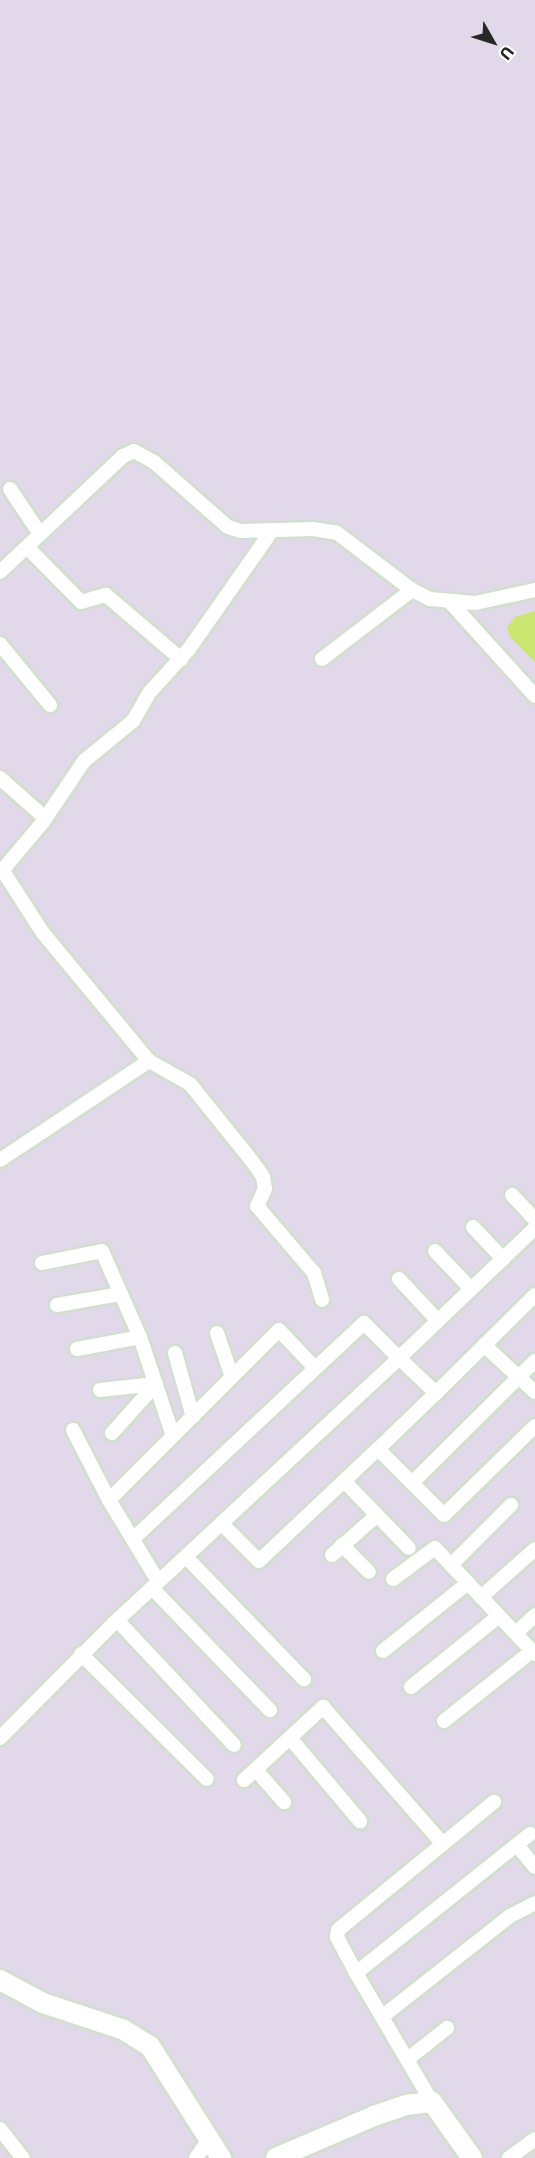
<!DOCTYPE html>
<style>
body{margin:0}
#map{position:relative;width:535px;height:2158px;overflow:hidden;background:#e1d9e9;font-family:Commissioner,sans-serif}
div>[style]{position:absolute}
.water>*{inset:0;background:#cbe671}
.roads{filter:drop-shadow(2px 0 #d2dfce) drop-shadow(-2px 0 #d2dfce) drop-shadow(0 2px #d2dfce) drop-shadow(0 -2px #d2dfce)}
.street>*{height:14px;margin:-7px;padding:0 7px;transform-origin:7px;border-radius:7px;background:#fff}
.secondary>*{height:20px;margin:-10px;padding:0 10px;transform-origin:10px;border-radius:10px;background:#fff}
span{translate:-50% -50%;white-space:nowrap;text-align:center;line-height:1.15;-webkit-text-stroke:5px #fff;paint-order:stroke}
.north{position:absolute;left:463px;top:12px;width:60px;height:60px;-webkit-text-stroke:4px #fff;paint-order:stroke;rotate:129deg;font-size:16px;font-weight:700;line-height:24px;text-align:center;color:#272727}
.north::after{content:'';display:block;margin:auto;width:21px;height:27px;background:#272727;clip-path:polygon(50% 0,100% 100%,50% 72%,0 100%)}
</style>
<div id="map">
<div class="water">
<div style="clip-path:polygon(535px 611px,535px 662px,510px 637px,507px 628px,515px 617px)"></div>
</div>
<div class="roads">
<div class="street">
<div style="left:10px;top:489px;width:54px;rotate:56.3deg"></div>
<div style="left:27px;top:547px;width:77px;rotate:45.5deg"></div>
<div style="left:81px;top:602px;width:26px;rotate:-16deg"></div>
<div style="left:106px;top:595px;width:99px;rotate:40.5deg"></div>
<div style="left:0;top:572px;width:169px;rotate:-43.3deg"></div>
<div style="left:123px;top:456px;width:12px;rotate:-24deg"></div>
<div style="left:134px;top:451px;width:23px;rotate:29deg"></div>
<div style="left:154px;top:462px;width:98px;rotate:41.3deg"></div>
<div style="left:228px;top:527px;width:14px;rotate:17deg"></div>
<div style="left:241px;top:531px;width:72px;rotate:-1.6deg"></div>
<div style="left:313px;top:529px;width:24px;rotate:9deg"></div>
<div style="left:337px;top:533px;width:94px;rotate:37.2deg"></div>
<div style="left:412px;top:590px;width:20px;rotate:27deg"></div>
<div style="left:430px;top:599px;width:45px;rotate:5.1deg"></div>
<div style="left:475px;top:603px;width:61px;rotate:-12.2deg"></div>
<div style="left:451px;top:603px;width:125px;rotate:47.9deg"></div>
<div style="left:0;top:644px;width:79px;rotate:50.7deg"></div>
<div style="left:322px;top:659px;width:113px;rotate:-37.5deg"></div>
<div style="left:0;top:778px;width:60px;rotate:41.6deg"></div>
<div style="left:3px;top:871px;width:74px;rotate:57.2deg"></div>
<div style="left:43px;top:933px;width:166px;rotate:50.4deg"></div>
<div style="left:149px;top:1061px;width:47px;rotate:29.3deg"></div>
<div style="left:190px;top:1084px;width:99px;rotate:51.2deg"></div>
<div style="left:252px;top:1161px;width:19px;rotate:55deg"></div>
<div style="left:263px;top:1177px;width:12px;rotate:81deg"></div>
<div style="left:265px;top:1189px;width:19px;rotate:115deg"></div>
<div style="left:257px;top:1206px;width:88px;rotate:49.6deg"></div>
<div style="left:314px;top:1273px;width:28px;rotate:73deg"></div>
<div style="left:0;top:873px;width:67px;rotate:-49.9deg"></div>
<div style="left:43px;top:822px;width:73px;rotate:-56.1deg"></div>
<div style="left:84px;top:761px;width:63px;rotate:-39.2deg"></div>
<div style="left:133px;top:721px;width:32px;rotate:-60deg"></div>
<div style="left:149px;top:693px;width:59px;rotate:-47.7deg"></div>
<div style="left:189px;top:649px;width:143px;rotate:-55deg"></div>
<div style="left:0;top:1160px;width:179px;rotate:-33.6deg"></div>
<div style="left:512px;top:1195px;width:34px;rotate:47deg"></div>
<div style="left:473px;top:1227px;width:44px;rotate:46.8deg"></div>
<div style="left:435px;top:1251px;width:52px;rotate:46.5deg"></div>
<div style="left:42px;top:1263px;width:61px;rotate:-11.3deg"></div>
<div style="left:102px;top:1251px;width:94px;rotate:66.2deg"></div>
<div style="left:140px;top:1337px;width:104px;rotate:71.6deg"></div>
<div style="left:399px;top:1279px;width:57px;rotate:47.1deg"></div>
<div style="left:57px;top:1305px;width:65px;rotate:-9.8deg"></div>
<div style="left:217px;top:1333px;width:46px;rotate:71.2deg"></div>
<div style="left:484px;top:1345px;width:69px;rotate:42.7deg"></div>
<div style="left:77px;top:1349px;width:64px;rotate:-10.8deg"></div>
<div style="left:175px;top:1353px;width:66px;rotate:74.3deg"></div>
<div style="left:100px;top:1390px;width:56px;rotate:-6.1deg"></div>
<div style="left:156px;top:1384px;width:66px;rotate:131.9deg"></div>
<div style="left:73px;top:1430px;width:79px;rotate:62.8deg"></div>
<div style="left:109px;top:1500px;width:95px;rotate:58.8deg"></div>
<div style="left:378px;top:1449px;width:81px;rotate:-44deg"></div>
<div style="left:344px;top:1481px;width:93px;rotate:45.9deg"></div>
<div style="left:412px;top:1483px;width:173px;rotate:-44.8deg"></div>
<div style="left:109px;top:1500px;width:240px;rotate:-45deg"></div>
<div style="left:279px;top:1330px;width:52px;rotate:46.5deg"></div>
<div style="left:222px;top:1524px;width:52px;rotate:45deg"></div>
<div style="left:259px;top:1561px;width:163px;rotate:-43.3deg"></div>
<div style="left:378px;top:1449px;width:93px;rotate:45deg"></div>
<div style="left:444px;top:1515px;width:127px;rotate:-44.4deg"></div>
<div style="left:133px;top:1539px;width:316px;rotate:-43.1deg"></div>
<div style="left:364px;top:1323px;width:49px;rotate:45deg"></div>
<div style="left:399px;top:1358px;width:188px;rotate:-43.7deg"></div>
<div style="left:342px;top:1545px;width:38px;rotate:45deg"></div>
<div style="left:332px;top:1555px;width:60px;rotate:-41.6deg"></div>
<div style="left:186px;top:1557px;width:170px;rotate:46deg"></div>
<div style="left:451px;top:1565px;width:85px;rotate:-45deg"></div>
<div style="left:393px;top:1579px;width:52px;rotate:-36.4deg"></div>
<div style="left:435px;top:1548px;width:146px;rotate:46.7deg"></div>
<div style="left:152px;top:1588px;width:170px;rotate:46deg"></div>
<div style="left:481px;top:1597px;width:72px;rotate:-41.6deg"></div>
<div style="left:117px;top:1620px;width:171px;rotate:46.9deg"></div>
<div style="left:516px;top:1633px;width:26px;rotate:-43deg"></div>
<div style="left:383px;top:1651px;width:109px;rotate:-38.7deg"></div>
<div style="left:81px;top:1654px;width:177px;rotate:44.8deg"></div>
<div style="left:411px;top:1687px;width:113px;rotate:-38.9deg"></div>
<div style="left:444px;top:1721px;width:112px;rotate:-38.5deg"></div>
<div style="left:0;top:1738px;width:161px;rotate:-45.3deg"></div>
<div style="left:113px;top:1624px;width:391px;rotate:-42.9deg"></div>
<div style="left:399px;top:1358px;width:51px;rotate:43.4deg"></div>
<div style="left:436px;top:1393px;width:139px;rotate:-44.7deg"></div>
<div style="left:290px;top:1738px;width:109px;rotate:49.9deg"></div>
<div style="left:256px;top:1770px;width:43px;rotate:48.8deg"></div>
<div style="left:244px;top:1780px;width:108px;rotate:-42.7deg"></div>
<div style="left:323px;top:1707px;width:181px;rotate:48.8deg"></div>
<div style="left:517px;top:1845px;width:28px;rotate:51deg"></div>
<div style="left:356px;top:1973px;width:223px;rotate:-38.6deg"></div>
<div style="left:383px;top:2016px;width:162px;rotate:-38.2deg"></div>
<div style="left:510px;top:1916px;width:28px;rotate:-27deg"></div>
<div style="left:408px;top:2059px;width:50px;rotate:-38.5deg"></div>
<div style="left:432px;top:2102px;width:150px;rotate:-120.5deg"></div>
<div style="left:356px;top:1973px;width:41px;rotate:-117.8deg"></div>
<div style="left:337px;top:1937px;width:7px;rotate:-82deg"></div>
<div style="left:338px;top:1930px;width:202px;rotate:-39.4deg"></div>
<div style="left:0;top:2129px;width:37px;rotate:52deg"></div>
<div style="left:196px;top:2158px;width:21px;rotate:-55deg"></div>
<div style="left:509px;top:2158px;width:32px;rotate:-36deg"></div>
</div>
<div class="secondary">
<div style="left:0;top:1980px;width:49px;rotate:28.1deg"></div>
<div style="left:43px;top:2003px;width:85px;rotate:18.4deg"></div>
<div style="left:124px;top:2030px;width:31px;rotate:32deg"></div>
<div style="left:150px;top:2046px;width:133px;rotate:57.6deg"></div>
<div style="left:276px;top:2158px;width:107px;rotate:-23.2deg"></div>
<div style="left:374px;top:2116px;width:34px;rotate:-19deg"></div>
<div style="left:406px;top:2105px;width:26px;rotate:-7deg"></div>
<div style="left:432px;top:2102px;width:69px;rotate:54.5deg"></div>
</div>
</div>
<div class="north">U</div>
</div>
